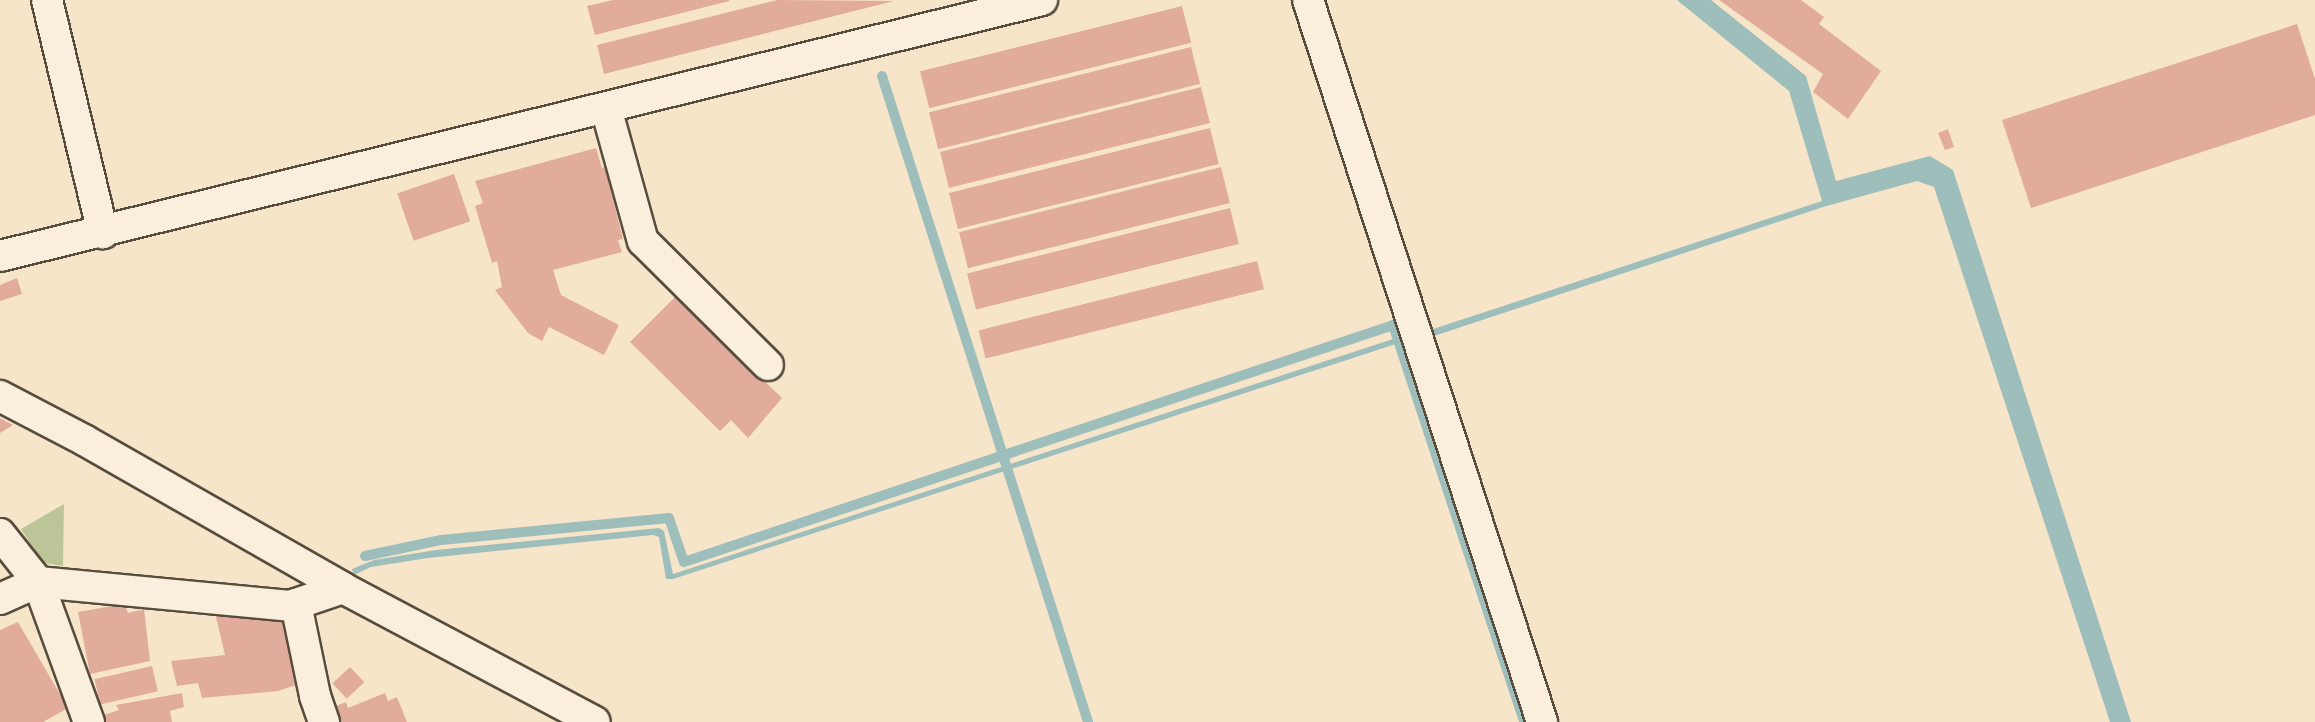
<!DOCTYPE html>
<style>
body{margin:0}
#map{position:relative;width:2315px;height:722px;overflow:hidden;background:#f7e5ca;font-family:"IM FELL Great Primer",serif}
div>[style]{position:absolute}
.green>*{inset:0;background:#bcc597}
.water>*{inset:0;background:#9ebebb}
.stream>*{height:10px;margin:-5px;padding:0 5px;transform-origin:5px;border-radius:5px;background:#9ebebb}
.building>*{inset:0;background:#e2ac9c;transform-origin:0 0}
.roads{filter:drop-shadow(2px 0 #584d3d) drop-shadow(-2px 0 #584d3d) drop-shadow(0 2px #584d3d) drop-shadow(0 -2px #584d3d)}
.minor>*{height:30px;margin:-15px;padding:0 15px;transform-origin:15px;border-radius:15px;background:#faeedd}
span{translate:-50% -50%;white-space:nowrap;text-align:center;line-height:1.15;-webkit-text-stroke:7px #faeedd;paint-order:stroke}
</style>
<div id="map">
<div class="green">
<div style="clip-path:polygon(64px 504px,63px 566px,43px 563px,21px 529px)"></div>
</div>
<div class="water">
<div style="clip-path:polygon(1677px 0,1711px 0,1806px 76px,1836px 181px,1930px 156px,1953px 170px,2131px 722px,2110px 722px,1934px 187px,1917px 181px,1823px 207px,1434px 336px,1433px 329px,1822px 201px,1789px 91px)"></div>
<div style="clip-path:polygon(1393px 339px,1396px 344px,673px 579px,666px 579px,659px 537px,653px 535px,428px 558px,371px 567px,354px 575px,352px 569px,374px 560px,436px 550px,659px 528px,664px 531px,673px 574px)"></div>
</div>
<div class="stream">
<div style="left:882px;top:76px;width:678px;rotate:72.31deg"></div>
<div style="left:365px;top:556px;width:78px;rotate:-11.9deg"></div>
<div style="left:441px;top:540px;width:229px;rotate:-5.5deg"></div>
<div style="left:669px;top:518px;width:46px;rotate:71.2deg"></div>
<div style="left:684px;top:562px;width:748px;rotate:-18.48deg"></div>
<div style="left:1393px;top:325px;width:418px;rotate:71.7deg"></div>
</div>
<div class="building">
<div style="clip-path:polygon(613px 0,729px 0,729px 1px,595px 35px,587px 6px)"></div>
<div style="clip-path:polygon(777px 0,894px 1px,604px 74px,597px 45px)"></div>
<div style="clip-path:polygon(1719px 0,1801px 0,1824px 17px,1819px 24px,1881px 71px,1848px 119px,1813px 92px,1823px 74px)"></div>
<div style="left:1182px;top:6px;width:38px;height:270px;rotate:76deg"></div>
<div style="clip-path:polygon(2297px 24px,2315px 79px,2315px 115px,2031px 208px,2002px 120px)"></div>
<div style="left:1191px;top:47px;width:38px;height:270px;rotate:76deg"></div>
<div style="left:1201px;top:87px;width:37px;height:269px;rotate:76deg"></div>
<div style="left:1210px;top:128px;width:37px;height:269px;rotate:76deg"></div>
<div style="clip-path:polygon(1948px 129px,1954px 147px,1945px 150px,1938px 133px)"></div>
<div style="clip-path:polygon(596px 148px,602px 168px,605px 167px,623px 239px,618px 240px,622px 252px,553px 270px,561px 295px,619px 325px,604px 355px,549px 327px,542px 341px,528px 333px,495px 290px,502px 287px,497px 261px,492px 263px,475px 206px,483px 203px,475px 181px)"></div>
<div style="left:1221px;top:167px;width:37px;height:270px;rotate:76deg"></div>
<div style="left:454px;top:174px;width:50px;height:60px;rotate:71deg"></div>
<div style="left:1230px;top:208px;width:37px;height:271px;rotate:76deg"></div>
<div style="left:1257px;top:261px;width:29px;height:287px;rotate:76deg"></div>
<div style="clip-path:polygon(17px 278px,22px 294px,0 301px,0 285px)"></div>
<div style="clip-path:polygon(676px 296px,782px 398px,748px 438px,731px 420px,720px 431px,630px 342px)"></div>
<div style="clip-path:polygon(0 418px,13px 425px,0 433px)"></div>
<div style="clip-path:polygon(124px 604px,128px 613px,144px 609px,150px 661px,90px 674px,78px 612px)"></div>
<div style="clip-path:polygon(215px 613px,282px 621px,302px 683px,278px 691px,202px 698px,198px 683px,177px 686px,171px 661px,225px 655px)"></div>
<div style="clip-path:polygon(18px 622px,68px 708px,43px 722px,0 722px,0 630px)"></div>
<div style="left:152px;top:666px;width:26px;height:59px;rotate:77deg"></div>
<div style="left:350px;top:667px;width:21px;height:24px;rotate:47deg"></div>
<div style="clip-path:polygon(182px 693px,184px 707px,170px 711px,172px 722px,105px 722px,104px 715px,119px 710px,116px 705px)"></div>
<div style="clip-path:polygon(385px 693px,388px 701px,397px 697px,407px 722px,336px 722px,331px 708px,346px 702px,348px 708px)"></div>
</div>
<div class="roads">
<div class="minor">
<div style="left:47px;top:0;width:240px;rotate:76.5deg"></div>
<div style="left:1308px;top:0;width:759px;rotate:72.04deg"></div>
<div style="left:606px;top:108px;width:138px;rotate:74.5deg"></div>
<div style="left:643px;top:241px;width:176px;rotate:44.8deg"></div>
<div style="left:0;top:256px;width:1073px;rotate:-13.8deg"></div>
<div style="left:0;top:396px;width:95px;rotate:27.6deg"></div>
<div style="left:84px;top:440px;width:298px;rotate:29.7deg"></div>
<div style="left:343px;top:588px;width:285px;rotate:28deg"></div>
<div style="left:0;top:534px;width:61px;rotate:51.6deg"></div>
<div style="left:38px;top:582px;width:149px;rotate:70deg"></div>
<div style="left:0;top:599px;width:42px;rotate:-24.1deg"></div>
<div style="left:38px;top:582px;width:253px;rotate:5.4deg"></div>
<div style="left:290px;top:606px;width:56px;rotate:-18.8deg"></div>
<div style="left:296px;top:604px;width:94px;rotate:78.3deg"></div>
<div style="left:315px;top:696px;width:28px;rotate:71deg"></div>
</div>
</div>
</div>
